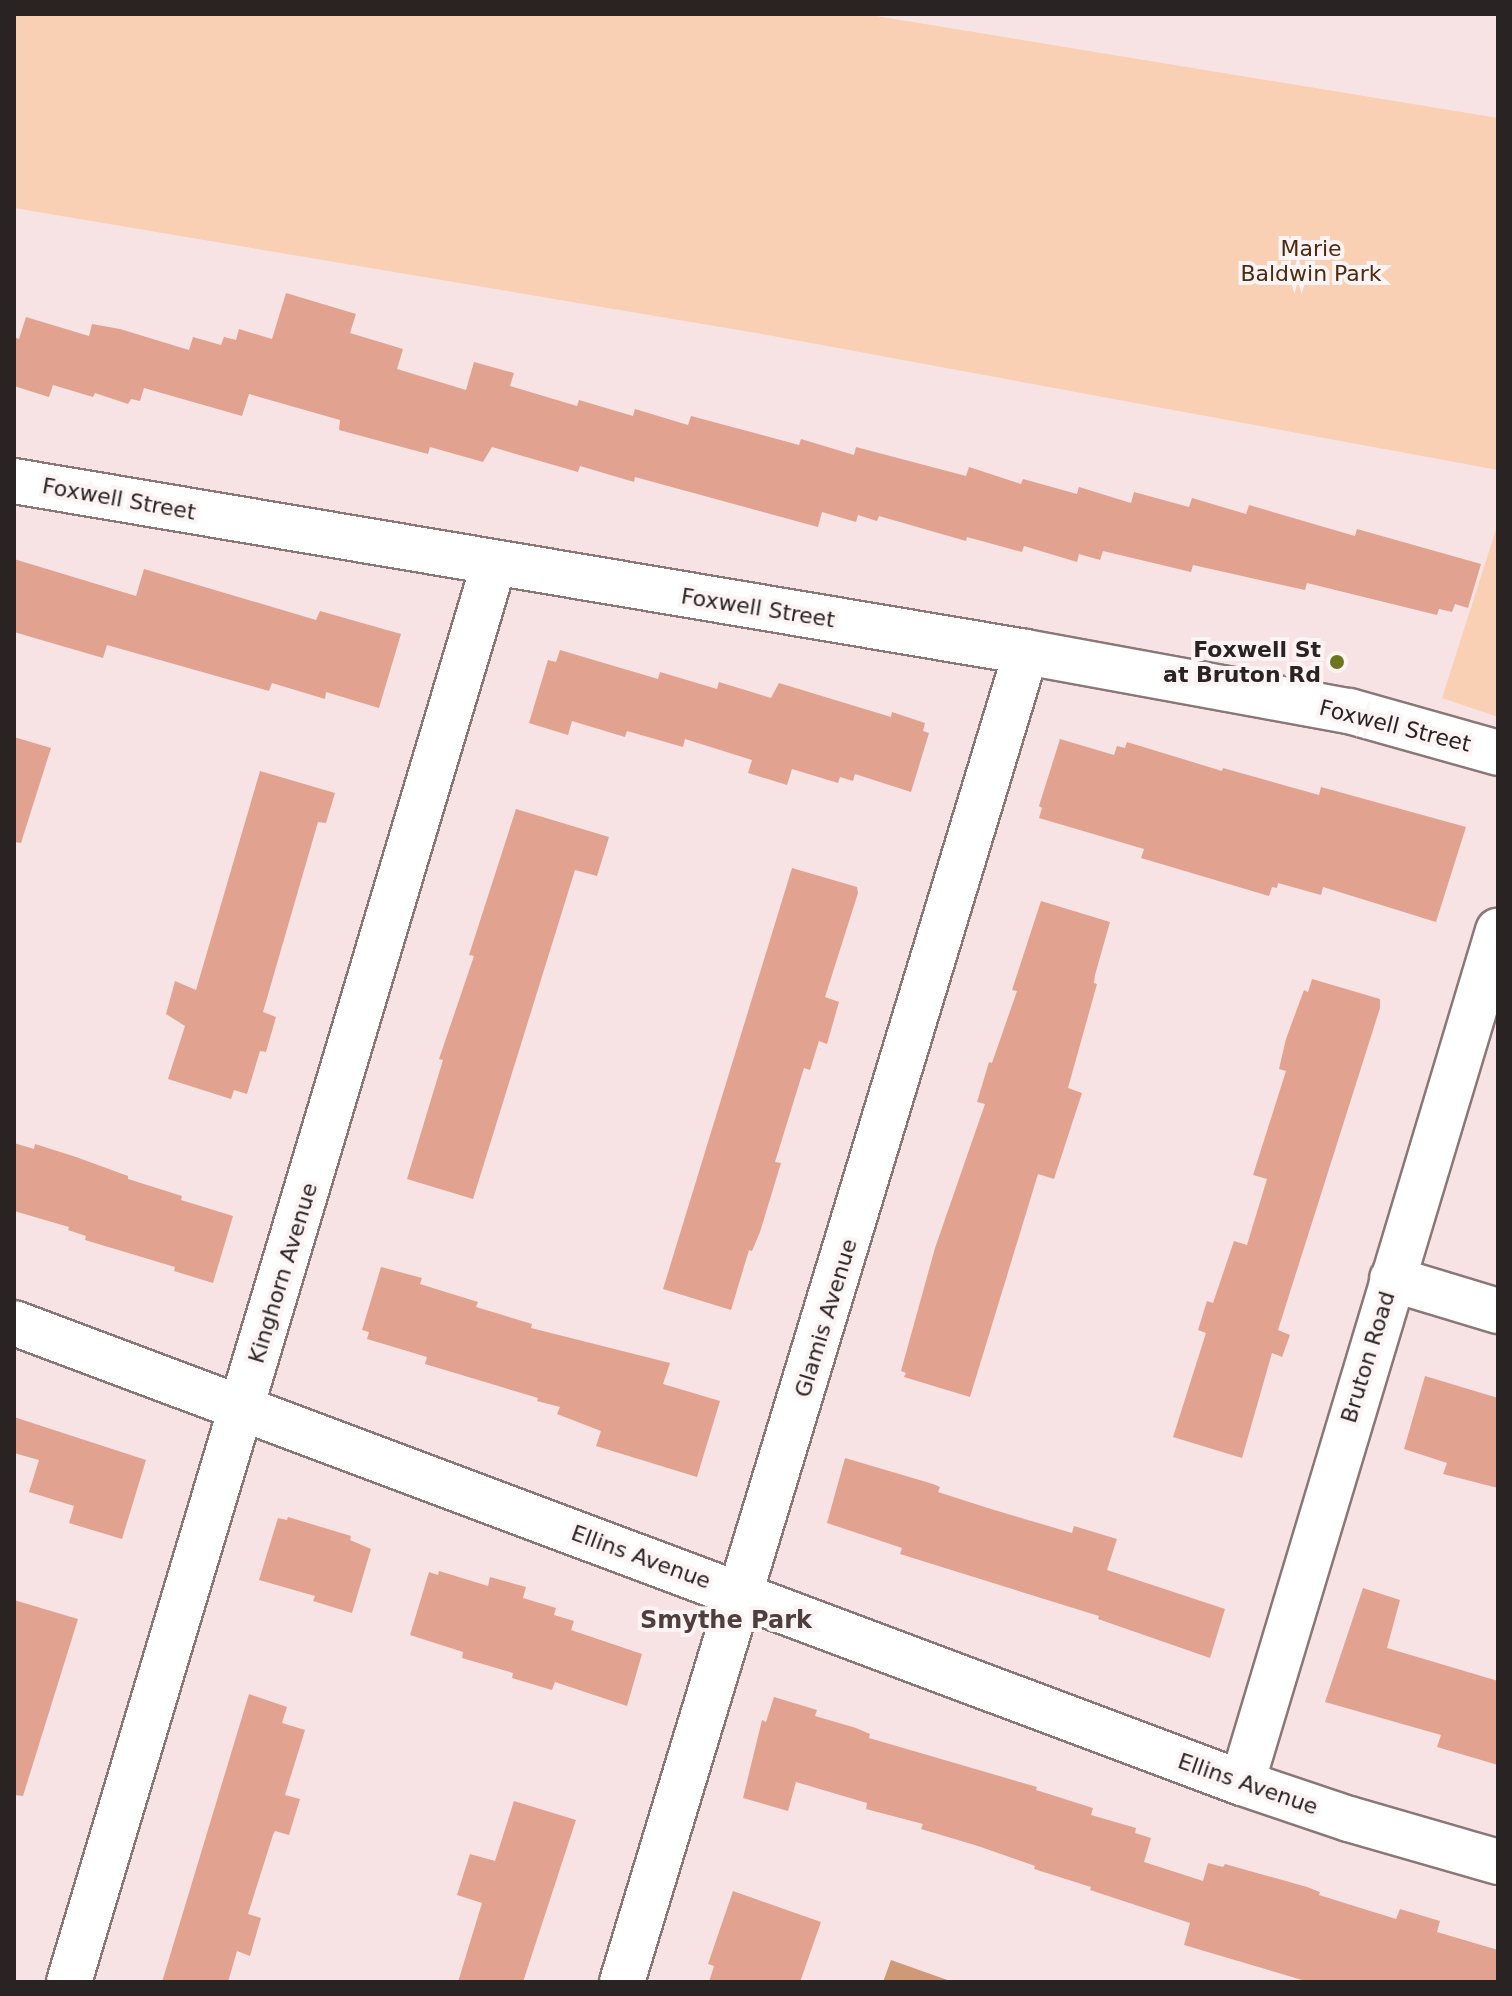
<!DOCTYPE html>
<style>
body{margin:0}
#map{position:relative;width:1512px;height:1996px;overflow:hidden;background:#f8e3e4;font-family:"DejaVu Sans",sans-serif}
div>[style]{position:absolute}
.green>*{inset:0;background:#fad0b4}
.forest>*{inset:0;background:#ce9976}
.building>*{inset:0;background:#e1a290}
.roads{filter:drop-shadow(2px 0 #8a7778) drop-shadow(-2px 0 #8a7778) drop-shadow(0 2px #8a7778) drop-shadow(0 -2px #8a7778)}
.minor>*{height:44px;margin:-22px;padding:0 22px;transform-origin:22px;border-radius:22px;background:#fff}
.dots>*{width:22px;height:22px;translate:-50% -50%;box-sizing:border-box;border:4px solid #fcf4f4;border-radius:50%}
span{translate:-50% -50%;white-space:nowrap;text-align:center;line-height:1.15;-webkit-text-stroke:8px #fcf4f4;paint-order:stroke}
.park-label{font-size:22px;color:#4e2a0f}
.street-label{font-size:22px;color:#2a2323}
.poi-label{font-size:22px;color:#2a2323;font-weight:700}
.right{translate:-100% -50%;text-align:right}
.neighbourhood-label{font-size:24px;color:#4e3e3e;font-weight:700}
.frame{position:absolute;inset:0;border:16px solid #2a2323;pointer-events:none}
</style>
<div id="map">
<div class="green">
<div style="clip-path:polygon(14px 14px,864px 14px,1498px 118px,1498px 470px,756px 333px,14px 208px)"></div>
<div style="clip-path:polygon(1498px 523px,1498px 717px,1442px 698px)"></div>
</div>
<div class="forest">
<div style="clip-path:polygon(891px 1960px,953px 1982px,883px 1982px)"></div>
</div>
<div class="building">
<div style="clip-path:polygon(286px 293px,356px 314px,350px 333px,403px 349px,397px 369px,466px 390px,474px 362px,514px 373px,510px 386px,577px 406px,579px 400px,633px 416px,635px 409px,688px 425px,691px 416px,799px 445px,801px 439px,854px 455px,856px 447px,966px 476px,969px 467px,1021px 484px,1023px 479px,1077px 494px,1079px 487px,1131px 503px,1134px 492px,1189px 507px,1192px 498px,1246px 514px,1249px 505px,1355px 536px,1357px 529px,1481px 564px,1468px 608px,1455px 604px,1452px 612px,1439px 609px,1437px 615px,1307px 583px,1305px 590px,1193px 565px,1191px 572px,1103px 551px,1100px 560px,1079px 554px,1077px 562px,1024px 546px,1022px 552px,967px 537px,966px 541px,879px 516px,877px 521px,858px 515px,856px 522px,822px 512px,818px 527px,635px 477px,634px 482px,580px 466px,578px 472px,492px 447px,483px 462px,430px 447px,428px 454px,339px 430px,340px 420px,249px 394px,242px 416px,144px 388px,140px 401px,131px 399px,128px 404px,95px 393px,93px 397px,53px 385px,49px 397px,14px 386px,14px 337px,19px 339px,26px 317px,89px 336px,92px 324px,120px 329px,189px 350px,193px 337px,221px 345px,224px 337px,236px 340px,239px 329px,272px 339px)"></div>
<div style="clip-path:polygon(14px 559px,136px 596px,144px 569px,316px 620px,320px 611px,401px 634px,379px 708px,326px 692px,325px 699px,272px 683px,269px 691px,107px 645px,103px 658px,14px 632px)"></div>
<div style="clip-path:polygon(560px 650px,658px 679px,660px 672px,717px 689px,719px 682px,771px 698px,779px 683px,891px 717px,892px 712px,925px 723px,923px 731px,929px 733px,911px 792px,855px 774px,853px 781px,840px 777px,838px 783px,792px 769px,787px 785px,748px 773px,752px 760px,685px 739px,683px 747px,627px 731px,625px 737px,572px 721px,568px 735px,529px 723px,548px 660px,556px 662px)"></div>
<div style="clip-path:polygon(14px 737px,51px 748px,21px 843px,14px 842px)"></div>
<div style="clip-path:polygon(1060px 739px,1114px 755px,1117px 746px,1125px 748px,1127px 742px,1222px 771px,1223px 768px,1319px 795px,1321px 787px,1466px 827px,1436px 922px,1323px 887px,1321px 895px,1278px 883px,1277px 888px,1272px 887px,1269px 896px,1141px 858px,1144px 849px,1039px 818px,1042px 808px,1039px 806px)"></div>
<div style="clip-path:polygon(260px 771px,335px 793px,326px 823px,318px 822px,263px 1012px,276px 1017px,266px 1052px,260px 1051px,247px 1094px,234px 1090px,231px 1099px,168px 1079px,185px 1026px,166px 1014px,175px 981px,196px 990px)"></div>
<div style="clip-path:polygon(516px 809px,609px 837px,597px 876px,575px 870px,473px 1199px,407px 1179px,443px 1060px,439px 1059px,474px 956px,469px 955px)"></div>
<div style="clip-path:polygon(792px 868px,857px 887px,858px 893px,825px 997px,839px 1002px,827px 1044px,819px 1041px,810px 1070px,804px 1068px,775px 1162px,781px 1163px,760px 1232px,752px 1251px,749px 1250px,731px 1310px,663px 1289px)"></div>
<div style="clip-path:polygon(1041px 901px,1110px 922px,1095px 975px,1094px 983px,1097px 984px,1068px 1088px,1082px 1093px,1054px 1179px,1038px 1174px,970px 1397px,904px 1377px,906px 1373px,901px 1371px,935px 1248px,985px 1104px,977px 1102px,989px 1062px,992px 1063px,1017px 991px,1012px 990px)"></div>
<div style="clip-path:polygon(1312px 979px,1380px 999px,1380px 1008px,1278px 1330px,1290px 1335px,1282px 1357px,1272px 1353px,1242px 1458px,1173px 1437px,1206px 1333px,1198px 1330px,1207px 1301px,1213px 1303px,1234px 1241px,1247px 1245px,1267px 1179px,1253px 1175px,1286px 1071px,1279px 1069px,1286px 1039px,1304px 990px,1308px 992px)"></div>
<div style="clip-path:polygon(14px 1143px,34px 1149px,35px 1144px,76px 1157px,128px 1176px,128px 1179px,182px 1196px,181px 1200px,233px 1216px,213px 1283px,174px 1271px,175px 1267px,85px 1240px,86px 1236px,68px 1230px,69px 1227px,14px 1211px)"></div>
<div style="clip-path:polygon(381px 1267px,422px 1278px,420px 1284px,478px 1302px,476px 1307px,532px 1324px,531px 1328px,670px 1363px,663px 1384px,720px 1401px,697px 1477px,596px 1446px,601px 1431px,557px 1414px,560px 1407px,537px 1401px,538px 1398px,425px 1364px,427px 1357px,367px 1339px,369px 1332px,362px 1330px)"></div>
<div style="clip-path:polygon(1425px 1376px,1498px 1398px,1498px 1488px,1443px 1474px,1447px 1463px,1404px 1449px)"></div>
<div style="clip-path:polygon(14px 1417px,146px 1460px,122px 1539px,69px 1523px,74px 1506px,29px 1492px,39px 1460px,14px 1453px)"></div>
<div style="clip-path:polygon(845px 1458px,933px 1484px,940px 1487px,938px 1492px,991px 1509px,1072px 1533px,1074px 1526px,1117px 1539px,1107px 1570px,1225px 1609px,1210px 1658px,1098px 1619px,1099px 1616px,900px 1554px,902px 1548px,827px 1523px)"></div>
<div style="clip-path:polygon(288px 1517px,351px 1536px,350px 1540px,371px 1549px,352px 1613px,313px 1601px,315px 1596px,259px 1580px,278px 1518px,287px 1520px)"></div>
<div style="clip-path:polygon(439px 1571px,488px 1586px,490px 1577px,526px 1587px,523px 1598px,556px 1608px,554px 1615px,574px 1621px,571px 1630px,642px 1654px,627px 1706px,555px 1682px,552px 1690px,512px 1678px,513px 1673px,462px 1658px,463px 1652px,410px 1635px,429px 1572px,438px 1575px)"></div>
<div style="clip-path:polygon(1363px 1588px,1400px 1600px,1387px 1648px,1498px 1681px,1498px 1765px,1437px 1747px,1441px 1735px,1325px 1702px)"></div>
<div style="clip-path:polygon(14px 1600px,78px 1619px,23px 1796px,14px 1795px)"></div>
<div style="clip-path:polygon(249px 1694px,287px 1707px,282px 1723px,305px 1730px,285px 1795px,300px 1799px,289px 1835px,275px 1831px,273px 1835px,248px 1914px,261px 1918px,250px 1956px,237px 1951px,228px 1982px,162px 1982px)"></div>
<div style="clip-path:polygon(774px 1697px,817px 1710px,815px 1716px,856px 1728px,870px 1734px,869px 1738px,1037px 1787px,1036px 1790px,1093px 1808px,1091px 1815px,1136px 1828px,1135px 1833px,1151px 1838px,1144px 1862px,1203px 1881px,1208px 1863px,1223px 1867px,1225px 1864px,1307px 1887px,1320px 1892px,1319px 1895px,1396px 1919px,1400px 1909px,1440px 1921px,1437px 1932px,1498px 1950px,1498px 1982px,1309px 1982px,1184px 1945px,1190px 1923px,1090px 1890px,1091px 1887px,1034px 1869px,1035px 1866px,978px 1846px,921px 1829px,923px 1824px,866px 1809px,867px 1803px,796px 1782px,788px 1811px,743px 1798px,762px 1720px,766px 1722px)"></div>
<div style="clip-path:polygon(514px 1801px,576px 1820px,523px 1982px,458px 1982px,482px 1903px,457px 1895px,470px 1854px,495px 1861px)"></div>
<div style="clip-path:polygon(733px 1891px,821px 1922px,800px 1982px,709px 1982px,714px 1966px,708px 1964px)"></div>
</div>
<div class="roads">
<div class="minor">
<div style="left:14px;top:481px;width:1026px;rotate:9.59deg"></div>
<div style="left:1026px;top:652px;width:328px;rotate:10.4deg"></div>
<div style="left:1349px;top:711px;width:155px;rotate:15.7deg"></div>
<div style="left:1392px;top:1279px;width:111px;rotate:16.8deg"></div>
<div style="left:14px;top:1323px;width:1311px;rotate:20.54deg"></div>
<div style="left:1242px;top:1783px;width:113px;rotate:18.6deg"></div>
<div style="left:1349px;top:1819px;width:155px;rotate:16.1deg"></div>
<div style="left:1242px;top:1783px;width:890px;rotate:-73.28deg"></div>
<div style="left:69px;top:1982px;width:1480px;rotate:-73.32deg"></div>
<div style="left:622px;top:1982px;width:1390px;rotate:-73.1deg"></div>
</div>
</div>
<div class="dots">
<div style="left:1337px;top:662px;background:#6d751e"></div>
</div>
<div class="park-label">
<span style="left:1311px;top:261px">Marie<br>Baldwin Park</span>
</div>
<div class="street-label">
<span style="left:119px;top:499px;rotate:10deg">Foxwell Street</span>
<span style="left:758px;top:608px;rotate:9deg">Foxwell Street</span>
<span style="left:1395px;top:726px;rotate:14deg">Foxwell Street</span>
<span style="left:283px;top:1273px;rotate:-73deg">Kinghorn Avenue</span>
<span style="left:826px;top:1318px;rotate:-73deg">Glamis Avenue</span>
<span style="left:1368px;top:1357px;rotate:-73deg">Bruton Road</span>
<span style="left:641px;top:1557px;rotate:20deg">Ellins Avenue</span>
<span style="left:1248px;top:1784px;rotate:19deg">Ellins Avenue</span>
</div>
<div class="poi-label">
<span class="right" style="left:1321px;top:662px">Foxwell St<br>at Bruton Rd</span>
</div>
<div class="neighbourhood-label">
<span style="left:726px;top:1621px">Smythe Park</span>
</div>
<div class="frame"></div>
</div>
